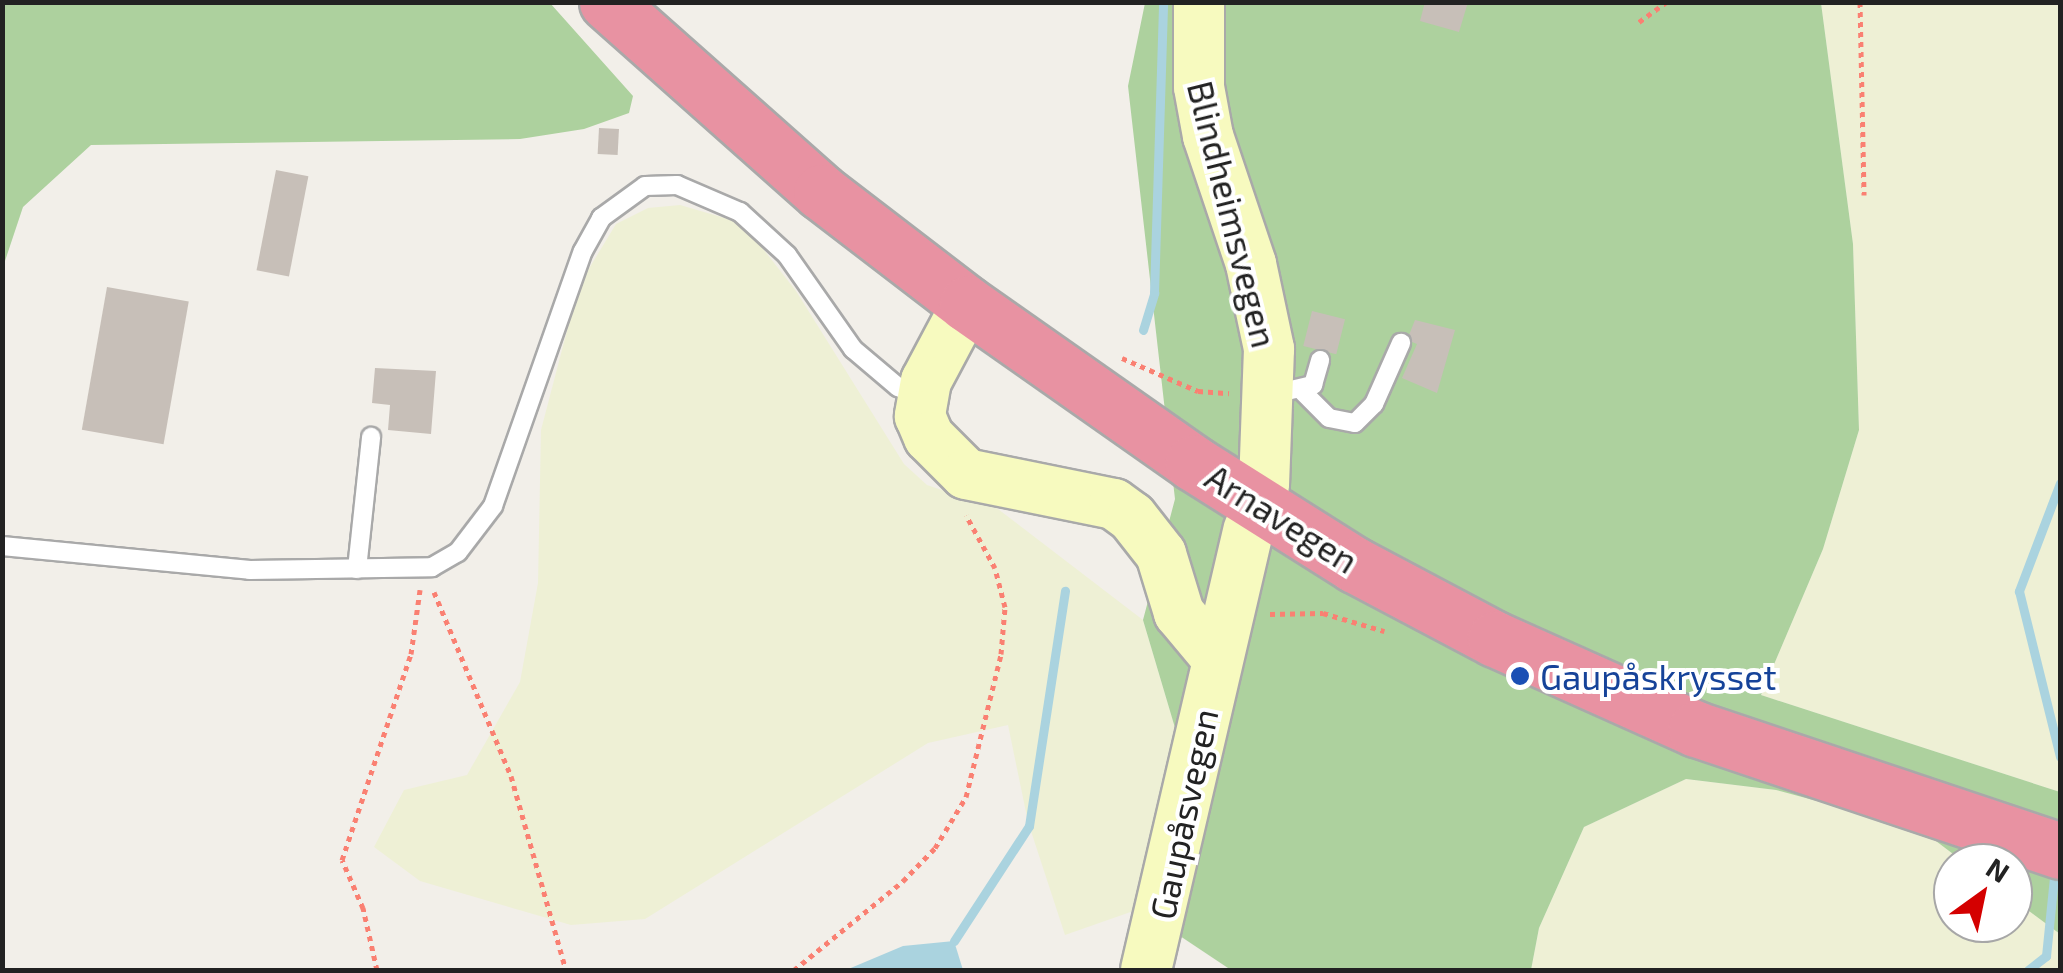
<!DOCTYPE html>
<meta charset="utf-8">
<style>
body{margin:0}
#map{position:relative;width:2063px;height:973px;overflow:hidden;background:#f2efe9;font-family:"Exo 2",sans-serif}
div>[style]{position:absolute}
.farmland>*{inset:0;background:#eef0d5}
.forest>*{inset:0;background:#add19e}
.water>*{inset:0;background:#aad3df}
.stream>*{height:9px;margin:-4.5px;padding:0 4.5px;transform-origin:4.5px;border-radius:4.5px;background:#aad3df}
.building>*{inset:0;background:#c7bfb8;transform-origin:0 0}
.path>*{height:5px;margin-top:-2.5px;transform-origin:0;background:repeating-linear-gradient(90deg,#fa8072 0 5px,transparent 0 10px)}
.roads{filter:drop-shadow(2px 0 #a9a9a9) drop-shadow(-2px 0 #a9a9a9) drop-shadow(0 2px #a9a9a9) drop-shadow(0 -2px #a9a9a9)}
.lane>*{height:18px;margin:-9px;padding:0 9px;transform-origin:9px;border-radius:9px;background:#fff}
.secondary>*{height:50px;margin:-25px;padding:0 25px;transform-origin:25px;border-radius:25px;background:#f7fabf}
.highway>*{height:55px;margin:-27.5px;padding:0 27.5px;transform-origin:27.5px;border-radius:27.5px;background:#e892a2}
.dots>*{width:28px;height:28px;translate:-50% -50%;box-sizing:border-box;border:5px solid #fff;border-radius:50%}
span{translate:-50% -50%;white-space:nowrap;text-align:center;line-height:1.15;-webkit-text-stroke:8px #fff;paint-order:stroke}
.street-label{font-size:35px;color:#222}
.transit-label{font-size:35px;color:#164399}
.left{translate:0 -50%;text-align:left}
.frame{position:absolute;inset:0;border:5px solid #222;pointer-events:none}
.north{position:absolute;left:1933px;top:843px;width:100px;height:100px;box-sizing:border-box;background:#fff;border:2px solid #a7a7a7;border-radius:50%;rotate:33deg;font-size:28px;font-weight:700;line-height:40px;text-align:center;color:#222}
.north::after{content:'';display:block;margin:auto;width:35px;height:45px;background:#d40000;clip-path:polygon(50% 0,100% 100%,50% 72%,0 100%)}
</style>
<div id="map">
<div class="farmland">
<div style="clip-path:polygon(1821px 3px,2060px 3px,2060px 792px,1761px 695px,1823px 549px,1859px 430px,1853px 244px)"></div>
<div style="clip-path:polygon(680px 205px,735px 221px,760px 245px,796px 291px,904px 464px,927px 485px,998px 509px,1143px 620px,1189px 775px,1159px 902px,1065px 935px,1028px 822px,1008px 725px,928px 743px,645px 919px,571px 925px,420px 881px,374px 847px,404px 790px,467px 775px,520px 682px,538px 583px,541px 430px,579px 285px,616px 224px,648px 208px)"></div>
<div style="clip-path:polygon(1686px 779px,1776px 790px,1920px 829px,1965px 863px,1953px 863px,1953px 923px,2013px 923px,2013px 899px,2060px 934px,2060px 970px,1531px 970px,1539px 928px,1584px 827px)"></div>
</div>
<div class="forest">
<div style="clip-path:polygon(3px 2px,550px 3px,633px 96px,629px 113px,584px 129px,520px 139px,91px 145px,23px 207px,3px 267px)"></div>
<div style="clip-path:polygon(1145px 3px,1821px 3px,1853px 244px,1859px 430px,1823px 549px,1761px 695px,2060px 792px,2060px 934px,2013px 899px,2013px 863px,1965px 863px,1920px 829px,1776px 790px,1686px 779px,1584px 827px,1539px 928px,1531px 970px,1231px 970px,1174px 932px,1189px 775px,1143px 620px,1175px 499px,1128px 86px)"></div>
</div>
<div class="water">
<div style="clip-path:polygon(954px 941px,963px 970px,846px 970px,903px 946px)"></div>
</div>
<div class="stream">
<div style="left:1143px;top:330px;width:39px;rotate:-73deg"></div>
<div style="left:1154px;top:293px;width:291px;rotate:-88.2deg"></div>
<div style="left:2060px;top:483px;width:116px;rotate:110.8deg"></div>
<div style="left:2019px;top:591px;width:171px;rotate:76.1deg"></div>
<div style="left:954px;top:941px;width:137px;rotate:-56.9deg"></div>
<div style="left:1029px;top:826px;width:238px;rotate:-81.3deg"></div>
<div style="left:2028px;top:970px;width:23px;rotate:-38deg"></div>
<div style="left:2046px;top:956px;width:89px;rotate:-84.2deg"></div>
</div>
<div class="building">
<div style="clip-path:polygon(1425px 2px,1468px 2px,1459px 32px,1420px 21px)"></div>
<div style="left:599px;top:128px;width:20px;height:26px;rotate:3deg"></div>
<div style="left:276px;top:170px;width:33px;height:102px;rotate:11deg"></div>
<div style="left:107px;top:287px;width:83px;height:145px;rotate:10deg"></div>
<div style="left:1312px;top:311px;width:34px;height:36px;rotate:14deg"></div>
<div style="clip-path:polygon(1415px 320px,1455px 330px,1437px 393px,1402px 378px,1417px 344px,1407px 340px)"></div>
<div style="clip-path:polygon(375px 368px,436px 371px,431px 434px,388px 430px,390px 405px,372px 403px)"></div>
</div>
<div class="path">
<div style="left:1860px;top:2px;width:193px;rotate:88.8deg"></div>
<div style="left:1639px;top:22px;width:34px;rotate:-36deg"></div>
<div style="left:1122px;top:358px;width:83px;rotate:23.5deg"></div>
<div style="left:1198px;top:391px;width:31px;rotate:4deg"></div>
<div style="left:434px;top:592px;width:199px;rotate:67.3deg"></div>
<div style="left:511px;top:776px;width:202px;rotate:74.2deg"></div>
<div style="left:1270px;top:614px;width:53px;rotate:-1.1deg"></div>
<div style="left:1323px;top:613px;width:64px;rotate:16.4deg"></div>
<div style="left:377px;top:970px;width:64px;rotate:-102.7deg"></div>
<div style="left:363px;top:908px;width:52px;rotate:-113.6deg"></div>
<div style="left:342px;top:860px;width:217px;rotate:-71.5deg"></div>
<div style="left:411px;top:654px;width:65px;rotate:-82deg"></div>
<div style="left:794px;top:970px;width:141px;rotate:-39.2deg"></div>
<div style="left:903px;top:881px;width:46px;rotate:-45.9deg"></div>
<div style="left:935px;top:848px;width:60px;rotate:-58.7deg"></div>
<div style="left:966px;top:797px;width:147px;rotate:-76.2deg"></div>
<div style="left:1001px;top:654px;width:47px;rotate:-85.1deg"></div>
<div style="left:1005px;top:607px;width:40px;rotate:-104.4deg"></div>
<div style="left:995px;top:568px;width:60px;rotate:-118.7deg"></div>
</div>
<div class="roads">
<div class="lane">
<div style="left:1291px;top:390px;width:23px;rotate:-13deg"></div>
<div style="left:1313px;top:385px;width:26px;rotate:-74deg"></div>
<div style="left:1302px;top:391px;width:38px;rotate:45deg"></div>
<div style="left:1329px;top:418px;width:26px;rotate:11deg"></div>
<div style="left:1355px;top:423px;width:27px;rotate:-45deg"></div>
<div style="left:1374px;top:404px;width:67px;rotate:-66.1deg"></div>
<div style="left:2px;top:546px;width:249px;rotate:5.5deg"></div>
<div style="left:250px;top:570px;width:182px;rotate:-0.9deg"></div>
<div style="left:432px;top:567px;width:30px;rotate:-30deg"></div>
<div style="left:458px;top:552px;width:58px;rotate:-52.7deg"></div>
<div style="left:493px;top:506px;width:270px;rotate:-70.6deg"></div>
<div style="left:583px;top:251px;width:38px;rotate:-61deg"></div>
<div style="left:601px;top:218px;width:54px;rotate:-36deg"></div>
<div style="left:645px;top:186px;width:32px;rotate:-2deg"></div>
<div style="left:677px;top:185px;width:69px;rotate:23.2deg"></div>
<div style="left:740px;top:212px;width:64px;rotate:42.5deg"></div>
<div style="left:787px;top:255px;width:115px;rotate:54.9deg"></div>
<div style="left:853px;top:349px;width:59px;rotate:40.2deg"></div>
<div style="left:898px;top:387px;width:26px;rotate:23deg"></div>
<div style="left:357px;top:569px;width:133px;rotate:-83.9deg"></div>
</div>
<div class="secondary">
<div style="left:1199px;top:2px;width:85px;rotate:90deg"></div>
<div style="left:1199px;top:87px;width:50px;rotate:79.6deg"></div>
<div style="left:1208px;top:136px;width:135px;rotate:71.4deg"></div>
<div style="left:1251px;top:264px;width:87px;rotate:78deg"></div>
<div style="left:1269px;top:349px;width:137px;rotate:92.1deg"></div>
<div style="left:967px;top:304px;width:87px;rotate:118deg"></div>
<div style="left:926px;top:381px;width:36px;rotate:100deg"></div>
<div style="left:920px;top:416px;width:23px;rotate:67deg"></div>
<div style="left:929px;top:437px;width:52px;rotate:45deg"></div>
<div style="left:966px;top:474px;width:151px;rotate:11.5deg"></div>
<div style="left:1114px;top:504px;width:22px;rotate:36deg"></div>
<div style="left:1132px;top:517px;width:47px;rotate:51.9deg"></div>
<div style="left:1161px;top:554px;width:62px;rotate:73deg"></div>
<div style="left:1179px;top:613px;width:56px;rotate:50.1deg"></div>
<div style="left:1146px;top:970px;width:453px;rotate:-76.9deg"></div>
</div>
<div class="highway">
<div style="left:607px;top:2px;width:286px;rotate:41.6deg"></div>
<div style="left:821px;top:192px;width:184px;rotate:37.5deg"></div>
<div style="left:967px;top:304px;width:276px;rotate:35.1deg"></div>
<div style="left:1193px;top:463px;width:191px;rotate:32.2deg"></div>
<div style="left:1355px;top:565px;width:158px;rotate:27.9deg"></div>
<div style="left:1495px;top:639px;width:220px;rotate:24.1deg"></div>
<div style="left:1696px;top:729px;width:384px;rotate:18.5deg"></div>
</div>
</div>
<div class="dots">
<div style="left:1520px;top:676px;background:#1a4fb4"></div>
</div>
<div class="street-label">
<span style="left:1233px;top:214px;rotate:76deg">Blindheimsvegen</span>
<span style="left:1282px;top:518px;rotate:32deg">Arnavegen</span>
<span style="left:1183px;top:814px;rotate:-78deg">Gaupåsvegen</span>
</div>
<div class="transit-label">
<span class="left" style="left:1540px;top:676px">Gaupåskrysset</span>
</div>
<div class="frame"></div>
<div class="north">N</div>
</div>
